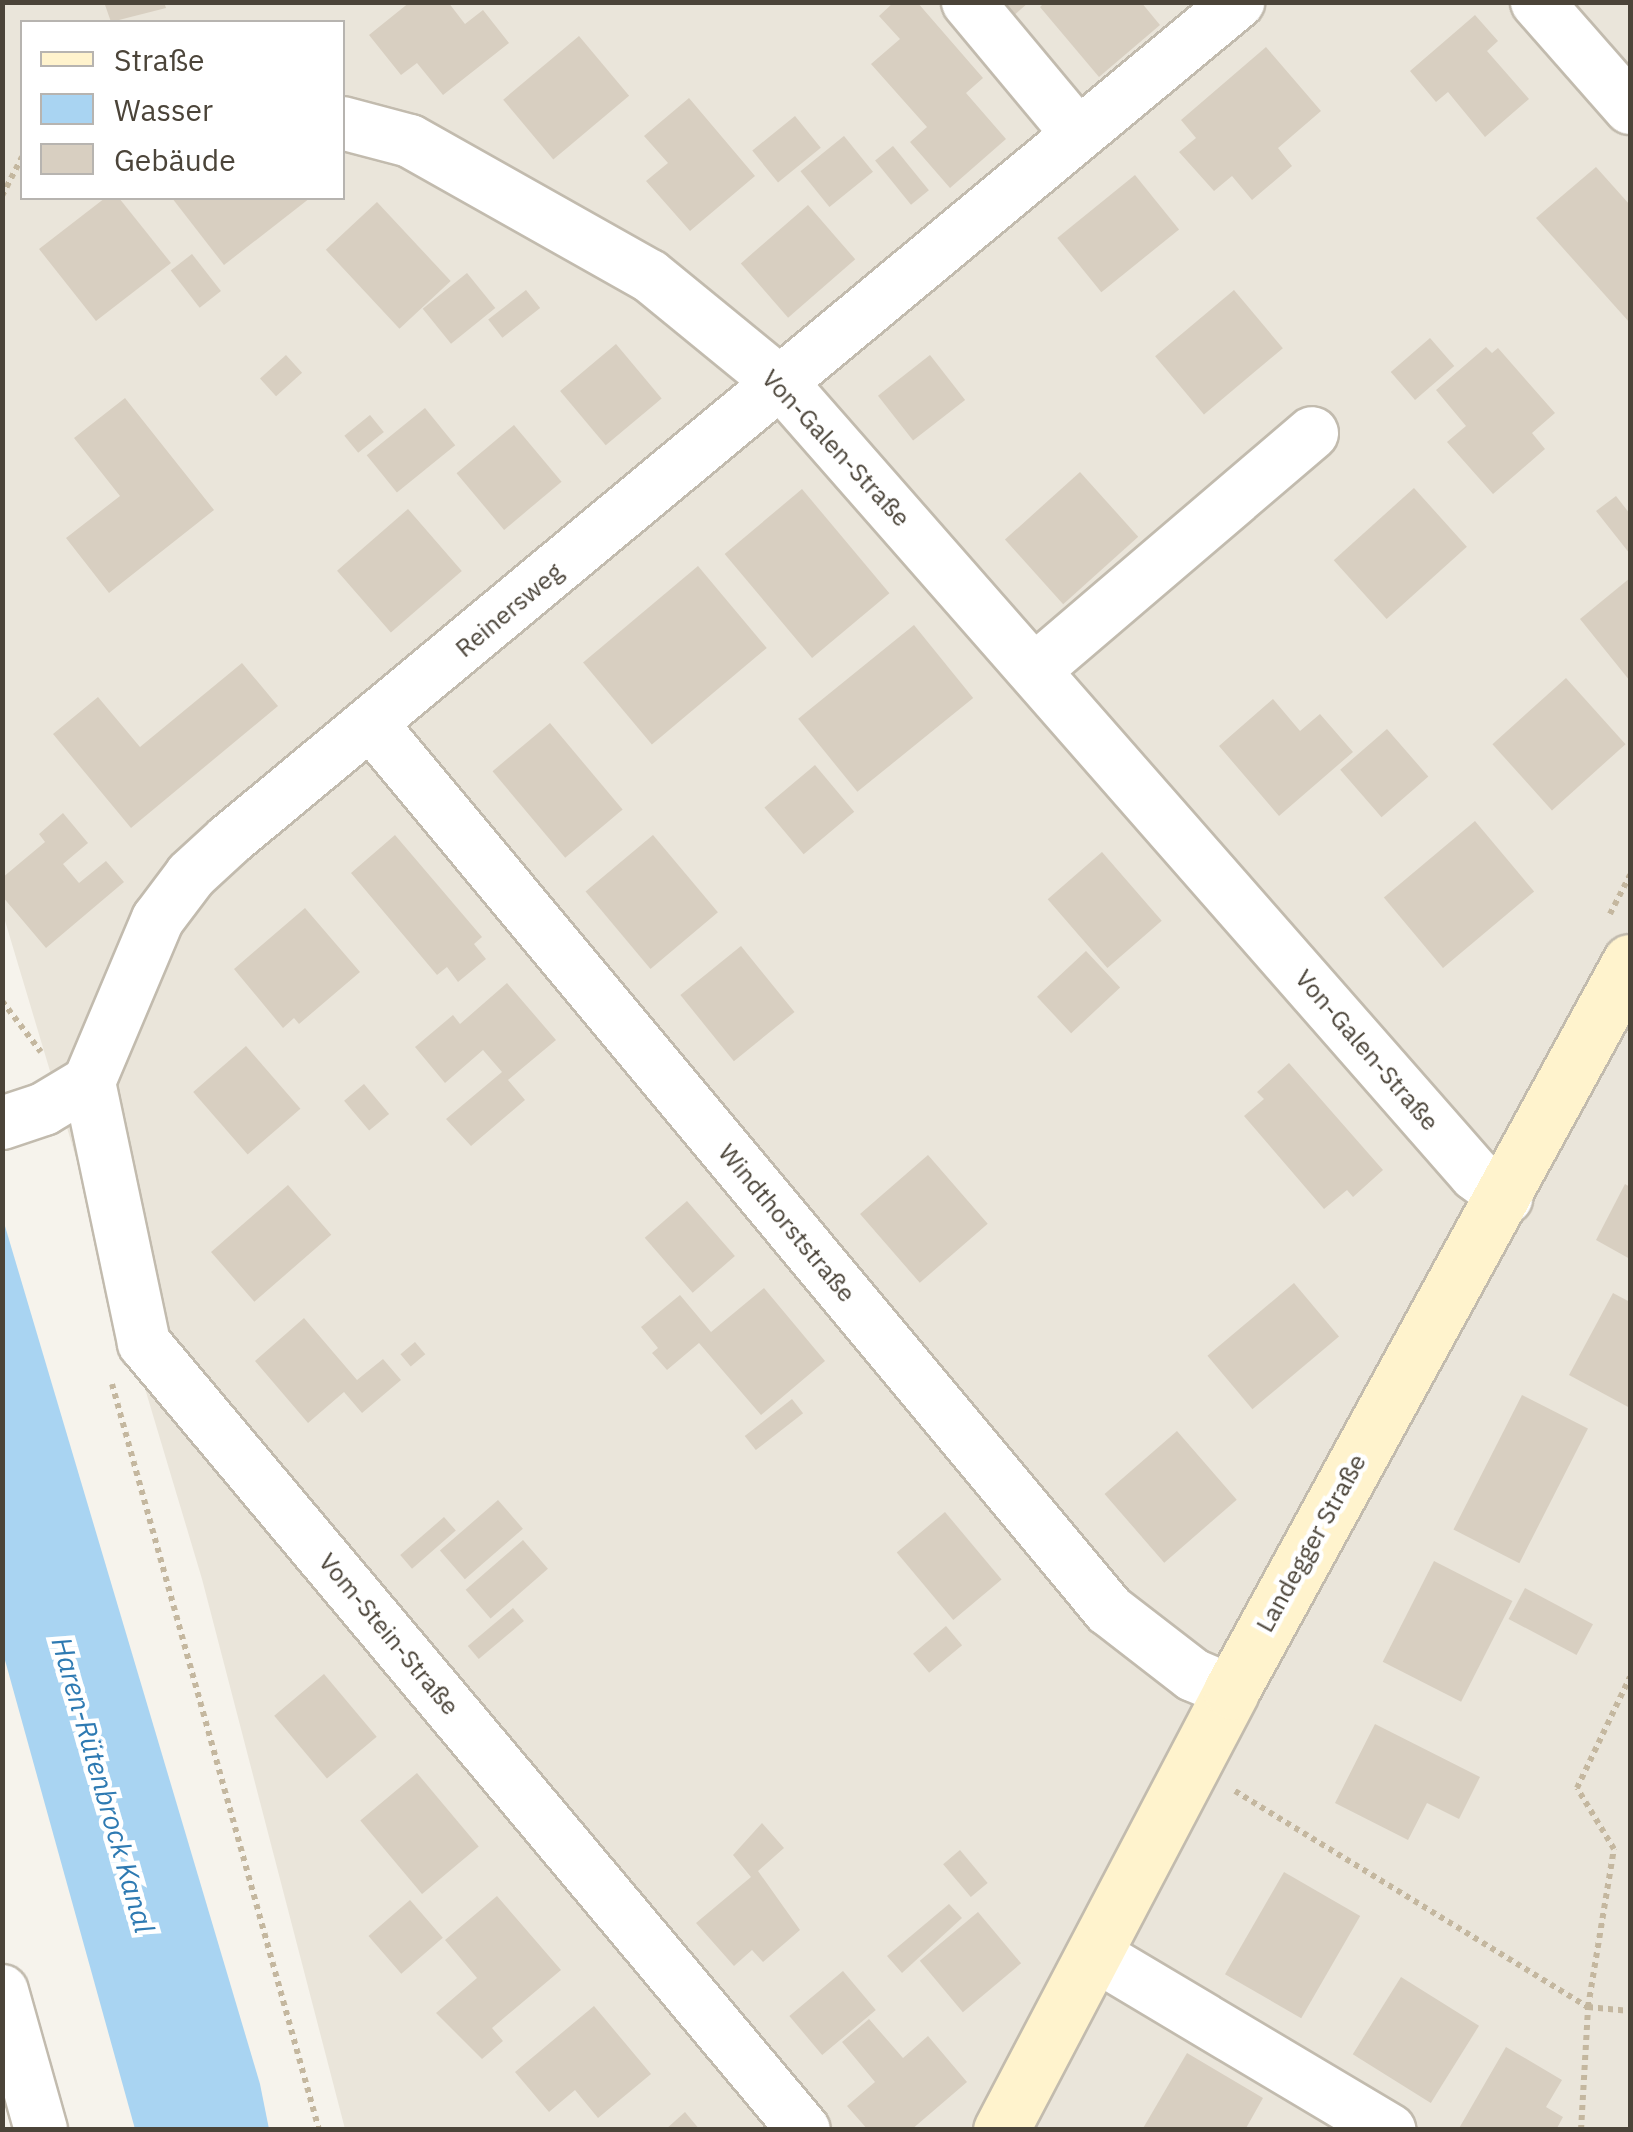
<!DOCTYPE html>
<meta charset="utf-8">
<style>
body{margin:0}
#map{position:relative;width:1633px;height:2132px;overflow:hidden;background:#f6f3ec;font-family:"IBM Plex Sans",sans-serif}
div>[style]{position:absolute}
.residential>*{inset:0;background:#eae5da}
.water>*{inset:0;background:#a9d4f2}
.building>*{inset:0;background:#d8cfc1;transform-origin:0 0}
.path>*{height:6px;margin-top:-3px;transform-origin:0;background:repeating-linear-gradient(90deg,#c4b79f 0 5px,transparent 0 10px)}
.roads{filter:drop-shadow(2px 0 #c2bbae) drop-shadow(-2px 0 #c2bbae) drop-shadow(0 2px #c2bbae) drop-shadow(0 -2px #c2bbae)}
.minor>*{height:52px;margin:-26px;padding:0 26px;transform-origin:26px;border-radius:26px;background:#fff}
.secondary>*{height:55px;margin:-27.5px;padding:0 27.5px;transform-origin:27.5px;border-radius:27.5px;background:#fff3cd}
span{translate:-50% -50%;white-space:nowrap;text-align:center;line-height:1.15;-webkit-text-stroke:9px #fff;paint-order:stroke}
.street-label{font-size:25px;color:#4b4439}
.water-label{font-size:28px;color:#2e7ab2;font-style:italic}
.frame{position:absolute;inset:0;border:5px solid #4b4439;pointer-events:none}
.legend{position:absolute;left:20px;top:20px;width:325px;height:180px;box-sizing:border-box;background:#fff;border:2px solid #b7b4b0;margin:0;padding:12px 18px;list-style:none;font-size:30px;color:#4b4439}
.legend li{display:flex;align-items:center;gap:20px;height:50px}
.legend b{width:50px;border:2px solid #b7b4b0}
</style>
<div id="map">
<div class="residential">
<div style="clip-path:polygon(evenodd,2px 3px,1630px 3px,1630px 2129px,345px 2129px,202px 1579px,3px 914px,2px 3px,22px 22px,342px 22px,342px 198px,22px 198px,22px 22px)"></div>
</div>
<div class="water">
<div style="clip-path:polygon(2px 1216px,260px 2084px,269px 2129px,135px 2129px,3px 1653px)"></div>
</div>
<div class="building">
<div style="clip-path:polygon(104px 2px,164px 2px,166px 8px,111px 22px)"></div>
<div style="clip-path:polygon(410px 2px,448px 2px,465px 24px,483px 10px,509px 43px,443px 95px,417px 63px,401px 75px,369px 35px)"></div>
<div style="clip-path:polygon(894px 2px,917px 2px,983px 78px,966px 93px,1006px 139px,950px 188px,910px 142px,927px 127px,871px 64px,900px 39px,879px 16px)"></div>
<div style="clip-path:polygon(998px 2px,1029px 2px,1011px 18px)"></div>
<div style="clip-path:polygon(1045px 2px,1141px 2px,1160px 25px,1099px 77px,1040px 7px)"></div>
<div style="clip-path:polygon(1475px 15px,1498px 41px,1487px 51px,1529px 99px,1485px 137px,1448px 92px,1436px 102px,1410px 71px)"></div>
<div style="left:579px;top:36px;width:78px;height:99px;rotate:50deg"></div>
<div style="clip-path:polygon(1266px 47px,1321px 111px,1278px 148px,1292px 166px,1252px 200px,1232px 176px,1214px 191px,1179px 152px,1196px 138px,1181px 120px)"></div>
<div style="clip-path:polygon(689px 98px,755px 176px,690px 231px,646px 181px,668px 163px,644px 136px)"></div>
<div style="left:795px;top:116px;width:41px;height:55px;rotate:51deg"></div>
<div style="left:844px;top:136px;width:46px;height:56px;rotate:51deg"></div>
<div style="left:893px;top:146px;width:57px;height:23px;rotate:51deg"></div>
<div style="clip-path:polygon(1596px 167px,1630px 205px,1630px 323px,1536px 218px)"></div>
<div style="left:1135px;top:175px;width:70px;height:100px;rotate:51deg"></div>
<div style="clip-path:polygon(105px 198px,119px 198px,171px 263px,96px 321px,39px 249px)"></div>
<div style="clip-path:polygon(172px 198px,310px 198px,224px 265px)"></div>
<div style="left:377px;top:202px;width:108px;height:70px;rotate:47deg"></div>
<div style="left:808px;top:205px;width:72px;height:89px;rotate:49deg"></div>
<div style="left:192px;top:254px;width:47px;height:27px;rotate:52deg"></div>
<div style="left:467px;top:273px;width:45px;height:57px;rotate:51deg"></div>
<div style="left:526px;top:290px;width:23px;height:48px;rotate:52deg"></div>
<div style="left:1234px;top:290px;width:76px;height:103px;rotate:50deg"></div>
<div style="left:1430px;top:338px;width:37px;height:52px;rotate:49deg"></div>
<div style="left:616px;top:344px;width:71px;height:73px;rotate:50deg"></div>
<div style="clip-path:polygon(1486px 347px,1492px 353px,1498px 348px,1555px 413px,1532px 433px,1545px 449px,1493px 494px,1447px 442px,1466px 426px,1436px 390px)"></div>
<div style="left:286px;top:355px;width:24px;height:35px;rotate:48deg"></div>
<div style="left:930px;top:355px;width:57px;height:66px;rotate:52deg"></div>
<div style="clip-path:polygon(125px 398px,214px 510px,109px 593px,66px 538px,120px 496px,74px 438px)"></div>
<div style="left:425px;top:408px;width:48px;height:75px;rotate:51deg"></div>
<div style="left:370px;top:415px;width:22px;height:33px;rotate:51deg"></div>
<div style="left:514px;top:425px;width:74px;height:75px;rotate:50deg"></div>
<div style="left:1080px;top:472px;width:87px;height:101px;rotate:48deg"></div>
<div style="left:1414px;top:488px;width:79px;height:108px;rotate:48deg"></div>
<div style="left:802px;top:489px;width:136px;height:101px;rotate:50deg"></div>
<div style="clip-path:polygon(1616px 496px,1630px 514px,1630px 554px,1596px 511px)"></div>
<div style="left:408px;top:509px;width:82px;height:94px;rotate:49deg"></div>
<div style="left:698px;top:566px;width:107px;height:150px;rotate:50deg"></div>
<div style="clip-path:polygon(1630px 578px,1630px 681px,1580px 619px)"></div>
<div style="left:914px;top:625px;width:94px;height:149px;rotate:51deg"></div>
<div style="clip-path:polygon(242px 663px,278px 706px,131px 828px,53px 734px,98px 697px,140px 747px)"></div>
<div style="left:1566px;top:678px;width:89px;height:99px;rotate:48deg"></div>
<div style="clip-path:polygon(1273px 699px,1300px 731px,1320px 714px,1353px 752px,1279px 816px,1219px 746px)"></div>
<div style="left:550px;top:723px;width:113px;height:75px;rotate:50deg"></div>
<div style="left:1387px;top:729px;width:63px;height:62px;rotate:49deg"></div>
<div style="left:815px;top:765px;width:61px;height:66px;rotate:50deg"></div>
<div style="clip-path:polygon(63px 813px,88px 843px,63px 864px,79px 883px,106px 861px,124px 882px,46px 948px,2px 896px,2px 878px,45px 842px,39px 834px)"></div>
<div style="left:1475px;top:821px;width:92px;height:119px;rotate:50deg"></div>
<div style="clip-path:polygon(395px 835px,482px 937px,474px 944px,486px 959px,458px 982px,447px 967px,437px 975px,351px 873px)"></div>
<div style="left:653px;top:835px;width:101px;height:88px;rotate:50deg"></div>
<div style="left:1102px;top:852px;width:91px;height:72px;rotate:49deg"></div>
<div style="clip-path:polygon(305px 908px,360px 972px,299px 1024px,294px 1018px,283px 1028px,234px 969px)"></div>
<div style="left:741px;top:946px;width:85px;height:78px;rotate:51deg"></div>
<div style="left:1086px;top:951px;width:50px;height:67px;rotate:47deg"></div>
<div style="clip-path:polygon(507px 983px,556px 1040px,508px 1080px,525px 1100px,471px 1146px,446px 1119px,502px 1072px,483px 1050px,445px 1083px,415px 1047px,453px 1015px,460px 1024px)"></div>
<div style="left:246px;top:1046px;width:83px;height:70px;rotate:49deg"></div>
<div style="clip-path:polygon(1289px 1063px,1383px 1170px,1353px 1197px,1347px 1190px,1324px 1209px,1244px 1116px,1264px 1099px,1257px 1092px)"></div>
<div style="left:364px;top:1084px;width:39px;height:26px;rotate:50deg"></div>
<div style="left:928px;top:1155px;width:91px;height:90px;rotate:49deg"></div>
<div style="clip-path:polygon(1625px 1184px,1630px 1187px,1630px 1259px,1596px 1240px)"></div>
<div style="left:288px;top:1185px;width:66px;height:102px;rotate:49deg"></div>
<div style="left:687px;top:1201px;width:73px;height:56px;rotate:49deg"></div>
<div style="left:1294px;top:1283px;width:70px;height:113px;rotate:50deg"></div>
<div style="clip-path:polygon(764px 1288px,825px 1361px,761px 1415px,699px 1343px,667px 1370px,652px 1353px,658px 1348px,641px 1327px,680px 1295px,711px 1332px)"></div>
<div style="clip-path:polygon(1613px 1293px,1630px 1302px,1630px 1408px,1569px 1375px)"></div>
<div style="clip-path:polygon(304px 1318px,357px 1380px,383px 1359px,401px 1380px,362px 1413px,344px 1392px,308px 1423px,255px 1361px)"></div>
<div style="left:415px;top:1342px;width:16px;height:19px;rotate:50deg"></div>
<div style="left:1522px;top:1395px;width:74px;height:151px;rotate:27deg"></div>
<div style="left:792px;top:1399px;width:18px;height:60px;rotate:52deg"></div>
<div style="left:1177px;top:1431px;width:91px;height:96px;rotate:49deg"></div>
<div style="left:498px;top:1500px;width:38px;height:77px;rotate:49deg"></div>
<div style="left:945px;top:1512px;width:88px;height:63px;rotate:50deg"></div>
<div style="left:444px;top:1517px;width:18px;height:58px;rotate:49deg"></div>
<div style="left:523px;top:1540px;width:38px;height:76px;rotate:49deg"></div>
<div style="left:1434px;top:1561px;width:88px;height:113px;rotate:27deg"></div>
<div style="left:1525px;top:1588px;width:77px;height:35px;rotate:28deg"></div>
<div style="left:513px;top:1608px;width:17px;height:59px;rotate:50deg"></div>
<div style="left:946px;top:1626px;width:25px;height:43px;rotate:50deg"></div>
<div style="left:324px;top:1674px;width:82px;height:65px;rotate:50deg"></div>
<div style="clip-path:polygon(1375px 1724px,1480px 1777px,1459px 1819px,1427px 1803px,1408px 1840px,1335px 1803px)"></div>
<div style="left:417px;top:1773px;width:96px;height:74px;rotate:50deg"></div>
<div style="clip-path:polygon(762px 1823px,784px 1848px,758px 1871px,800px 1930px,763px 1962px,752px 1950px,734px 1966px,696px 1923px,751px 1877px,733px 1855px)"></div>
<div style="left:960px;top:1850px;width:43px;height:22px;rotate:50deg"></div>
<div style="left:1284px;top:1872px;width:88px;height:118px;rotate:30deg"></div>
<div style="clip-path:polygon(497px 1896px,561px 1970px,492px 2028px,503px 2041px,482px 2059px,436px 2013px,477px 1978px,445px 1940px)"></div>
<div style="left:410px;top:1900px;width:50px;height:55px;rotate:49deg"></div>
<div style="clip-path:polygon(949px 1904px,962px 1918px,902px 1973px,887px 1956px)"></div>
<div style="left:978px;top:1912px;width:67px;height:76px;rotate:50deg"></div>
<div style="left:843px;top:1971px;width:51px;height:70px;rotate:50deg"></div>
<div style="left:1401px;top:1977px;width:92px;height:91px;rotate:32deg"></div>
<div style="clip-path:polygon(594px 2006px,651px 2074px,598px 2118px,575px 2090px,549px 2112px,515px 2072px)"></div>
<div style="clip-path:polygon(869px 2019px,903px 2058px,928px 2036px,967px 2082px,911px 2130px,868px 2130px,847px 2106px,875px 2082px,842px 2042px)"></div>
<div style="clip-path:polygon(1506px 2047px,1562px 2080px,1546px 2107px,1563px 2117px,1556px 2130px,1458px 2130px)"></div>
<div style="clip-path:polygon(1187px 2053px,1263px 2098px,1245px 2130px,1142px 2130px)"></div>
<div style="clip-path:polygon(685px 2112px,700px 2130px,665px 2130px)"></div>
</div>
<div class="path">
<div style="left:2px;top:196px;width:44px;rotate:-62.9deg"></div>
<div style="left:1610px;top:914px;width:44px;rotate:-62.9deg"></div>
<div style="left:2px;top:1001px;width:64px;rotate:52.6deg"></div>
<div style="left:112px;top:1384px;width:774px;rotate:74.49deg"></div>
<div style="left:1235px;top:1791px;width:414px;rotate:31.5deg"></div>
<div style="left:1588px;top:2007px;width:42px;rotate:5.4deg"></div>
<div style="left:1581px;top:2130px;width:123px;rotate:-86.7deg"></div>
<div style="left:1588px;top:2007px;width:160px;rotate:-80.7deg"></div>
<div style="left:1614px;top:1849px;width:71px;rotate:-121.2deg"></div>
<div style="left:1577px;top:1788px;width:123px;rotate:-64.5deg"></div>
</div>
<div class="roads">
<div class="minor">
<div style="left:968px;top:2px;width:172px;rotate:50.2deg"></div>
<div style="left:1537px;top:2px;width:141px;rotate:48.7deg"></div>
<div style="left:342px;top:123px;width:70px;rotate:14.8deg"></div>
<div style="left:410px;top:141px;width:275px;rotate:29.4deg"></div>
<div style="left:650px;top:276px;width:171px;rotate:39.3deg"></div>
<div style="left:782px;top:384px;width:1052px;rotate:48.74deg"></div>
<div style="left:1476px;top:1175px;width:38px;rotate:37deg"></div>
<div style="left:1036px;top:669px;width:363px;rotate:-40.5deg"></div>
<div style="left:371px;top:724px;width:1153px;rotate:50.21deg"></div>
<div style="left:1109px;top:1610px;width:106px;rotate:37.7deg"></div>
<div style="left:1193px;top:1675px;width:41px;rotate:22.8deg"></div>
<div style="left:89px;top:1082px;width:267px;rotate:78.1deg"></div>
<div style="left:144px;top:1343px;width:1027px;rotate:50.02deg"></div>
<div style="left:2px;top:1123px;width:44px;rotate:-18.4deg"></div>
<div style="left:44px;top:1109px;width:52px;rotate:-31deg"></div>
<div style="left:89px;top:1082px;width:177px;rotate:-67.1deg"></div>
<div style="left:158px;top:919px;width:55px;rotate:-53.1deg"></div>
<div style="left:191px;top:875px;width:52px;rotate:-42.6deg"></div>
<div style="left:229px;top:840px;width:1312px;rotate:-39.71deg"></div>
<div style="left:1094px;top:1954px;width:344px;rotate:30.8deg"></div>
<div style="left:2px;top:1991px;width:144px;rotate:74.3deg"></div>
</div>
<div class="secondary">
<div style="left:1001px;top:2130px;width:496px;rotate:-62.3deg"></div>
<div style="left:1231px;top:1691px;width:831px;rotate:-61.31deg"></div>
</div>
</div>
<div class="street-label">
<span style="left:836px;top:448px;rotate:47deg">Von-Galen-Straße</span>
<span style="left:509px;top:610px;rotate:-40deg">Reinersweg</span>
<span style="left:1367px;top:1050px;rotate:49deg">Von-Galen-Straße</span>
<span style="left:787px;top:1223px;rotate:50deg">Windthorststraße</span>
<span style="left:1311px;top:1543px;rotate:-61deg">Landegger Straße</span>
<span style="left:389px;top:1634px;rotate:50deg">Vom-Stein-Straße</span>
</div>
<div class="water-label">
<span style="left:103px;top:1785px;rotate:74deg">Haren-Rütenbrock Kanal</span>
</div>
<div class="frame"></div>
<ul class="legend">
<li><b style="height:12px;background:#fff3cd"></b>Straße</li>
<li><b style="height:28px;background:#a9d4f2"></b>Wasser</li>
<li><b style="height:28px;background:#d8cfc1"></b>Gebäude</li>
</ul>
</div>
